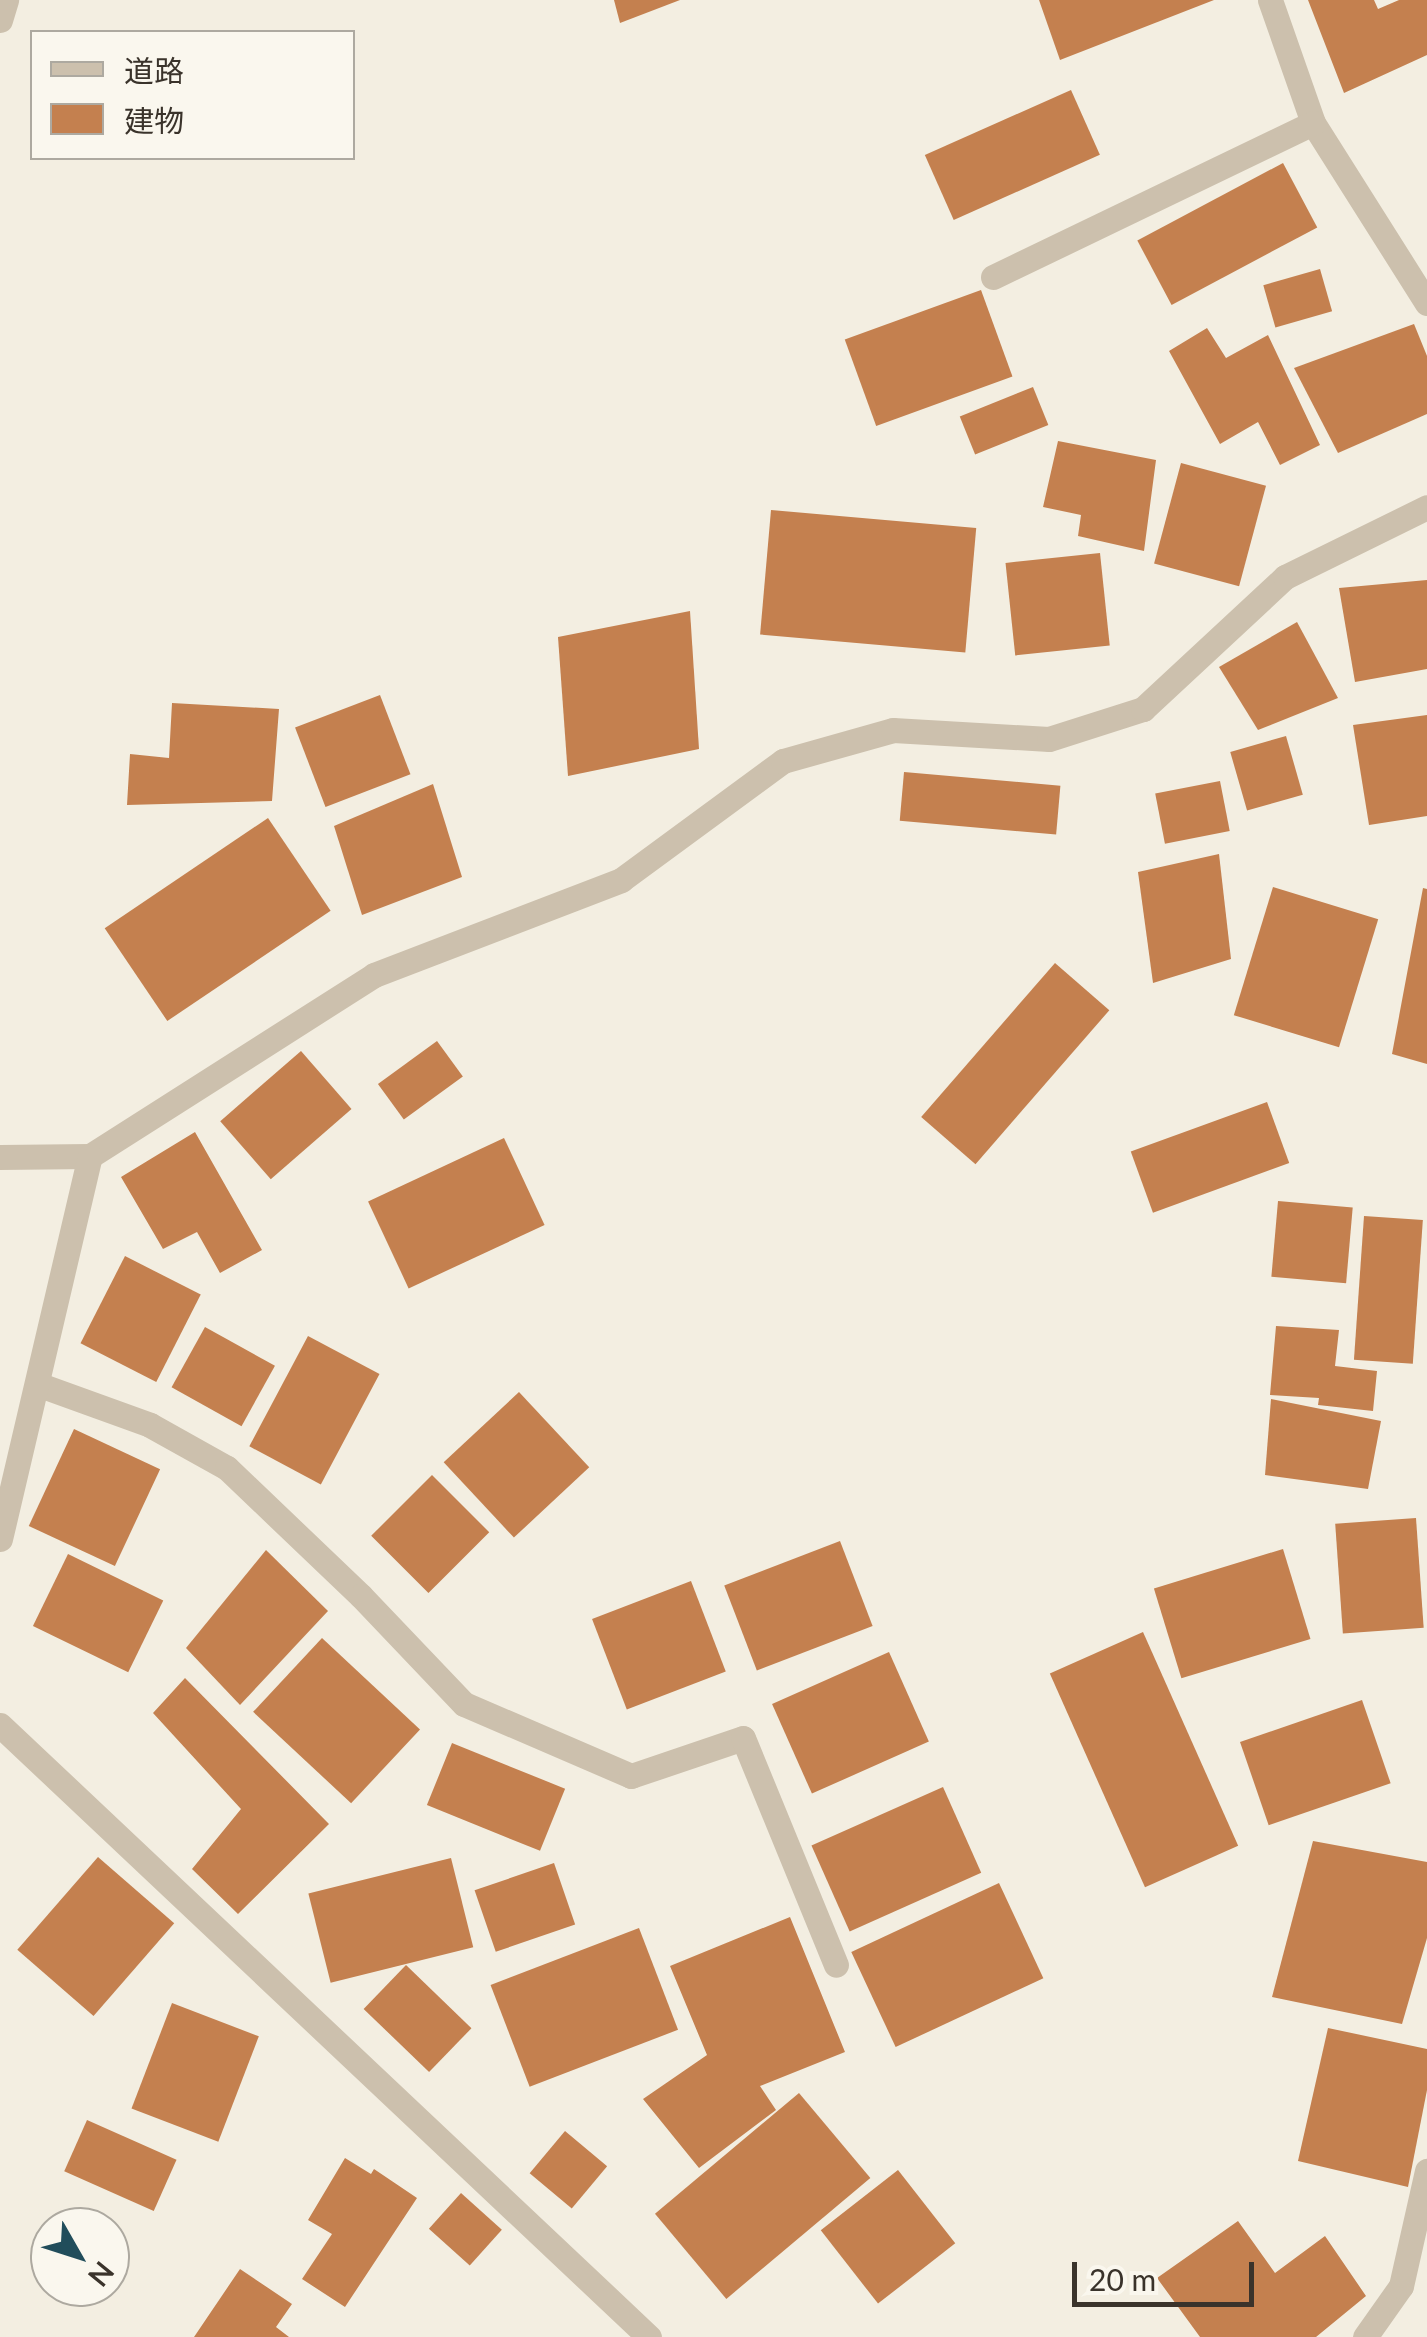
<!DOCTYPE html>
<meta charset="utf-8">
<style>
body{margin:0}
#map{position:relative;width:1427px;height:2337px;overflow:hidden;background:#f3eee1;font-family:Lato,"Noto Sans JP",sans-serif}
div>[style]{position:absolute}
.building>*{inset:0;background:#c4804f;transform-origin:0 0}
.minor>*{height:25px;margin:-12.5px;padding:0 12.5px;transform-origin:12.5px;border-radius:12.5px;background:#ccc0ad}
span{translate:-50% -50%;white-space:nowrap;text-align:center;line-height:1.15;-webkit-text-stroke:8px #faf7ee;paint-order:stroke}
.legend{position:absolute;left:30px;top:30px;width:325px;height:130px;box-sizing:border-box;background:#faf7ee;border:2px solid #ada9a0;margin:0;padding:12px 18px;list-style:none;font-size:30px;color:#3a332b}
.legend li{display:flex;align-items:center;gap:20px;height:50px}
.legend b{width:50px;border:2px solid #ada9a0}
.north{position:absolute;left:30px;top:2207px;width:100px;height:100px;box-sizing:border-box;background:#faf7ee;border:2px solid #ada9a0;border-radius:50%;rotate:129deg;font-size:28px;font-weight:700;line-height:40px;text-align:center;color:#3a332b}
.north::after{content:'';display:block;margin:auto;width:35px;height:45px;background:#214d5b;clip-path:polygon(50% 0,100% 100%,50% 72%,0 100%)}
.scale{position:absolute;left:1072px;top:2262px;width:182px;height:45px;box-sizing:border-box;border:5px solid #3a332b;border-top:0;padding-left:12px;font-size:30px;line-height:35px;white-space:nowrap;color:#3a332b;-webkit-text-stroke:8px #faf7ee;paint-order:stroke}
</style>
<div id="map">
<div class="building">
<div style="clip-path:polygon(614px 0,680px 0,620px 23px)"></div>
<div style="clip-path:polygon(1039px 0,1214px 0,1060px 60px)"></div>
<div style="clip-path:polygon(1308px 0,1374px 0,1378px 9px,1399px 0,1427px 0,1427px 55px,1344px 93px)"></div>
<div style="left:1071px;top:90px;width:71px;height:160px;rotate:66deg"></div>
<div style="left:1283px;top:163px;width:73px;height:165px;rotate:62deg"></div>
<div style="left:1320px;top:269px;width:44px;height:59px;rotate:74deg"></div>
<div style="left:981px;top:290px;width:92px;height:145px;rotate:70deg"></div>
<div style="clip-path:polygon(1414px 324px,1427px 356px,1427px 414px,1338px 453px,1294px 368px)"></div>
<div style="clip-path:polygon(1207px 328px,1226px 358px,1268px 335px,1320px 445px,1280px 465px,1258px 422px,1220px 444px,1169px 351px)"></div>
<div style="left:1033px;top:387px;width:41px;height:79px;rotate:68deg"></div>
<div style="clip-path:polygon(1058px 441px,1156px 460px,1144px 551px,1078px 536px,1081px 515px,1043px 507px)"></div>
<div style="left:1181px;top:463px;width:88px;height:104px;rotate:15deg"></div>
<div style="left:771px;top:510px;width:206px;height:125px;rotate:5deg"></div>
<div style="left:1100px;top:553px;width:93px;height:95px;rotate:84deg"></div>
<div style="clip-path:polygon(1427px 580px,1427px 669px,1355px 682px,1339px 588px)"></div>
<div style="clip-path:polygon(690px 611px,699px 749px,568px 776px,558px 637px)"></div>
<div style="clip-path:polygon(1297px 622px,1338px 698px,1258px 730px,1219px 667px)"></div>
<div style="left:380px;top:695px;width:85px;height:91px;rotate:69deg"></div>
<div style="clip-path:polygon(172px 703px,279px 709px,272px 801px,127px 805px,130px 754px,169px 758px)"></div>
<div style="clip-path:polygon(1427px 715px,1427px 816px,1369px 825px,1353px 725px)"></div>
<div style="left:1286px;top:736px;width:61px;height:58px;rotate:74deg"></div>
<div style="left:904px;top:772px;width:157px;height:49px;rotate:5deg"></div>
<div style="left:1220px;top:781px;width:51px;height:66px;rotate:79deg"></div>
<div style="clip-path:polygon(433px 784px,462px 877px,362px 915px,334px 826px)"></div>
<div style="left:268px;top:818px;width:112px;height:197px;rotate:56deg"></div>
<div style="clip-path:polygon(1219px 854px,1231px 959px,1153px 983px,1138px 872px)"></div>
<div style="left:1273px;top:887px;width:110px;height:134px;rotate:17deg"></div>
<div style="clip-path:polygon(1423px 888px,1427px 889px,1427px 1064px,1392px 1054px)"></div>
<div style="left:1055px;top:963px;width:72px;height:204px;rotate:41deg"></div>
<div style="left:437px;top:1041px;width:44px;height:73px;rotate:54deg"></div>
<div style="left:301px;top:1051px;width:77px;height:107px;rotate:49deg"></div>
<div style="left:1267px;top:1102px;width:65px;height:145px;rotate:70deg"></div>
<div style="clip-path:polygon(195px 1132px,262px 1250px,220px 1273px,197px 1232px,163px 1249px,121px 1177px)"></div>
<div style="left:504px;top:1138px;width:96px;height:150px;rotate:65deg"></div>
<div style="left:1278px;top:1201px;width:75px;height:76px;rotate:5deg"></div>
<div style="left:1364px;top:1216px;width:59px;height:144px;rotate:4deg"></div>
<div style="left:125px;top:1256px;width:85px;height:98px;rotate:27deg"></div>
<div style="clip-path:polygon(1276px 1326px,1339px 1330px,1335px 1366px,1377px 1371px,1373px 1411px,1318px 1405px,1319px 1398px,1270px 1395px)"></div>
<div style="left:205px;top:1327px;width:80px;height:69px;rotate:29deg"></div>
<div style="left:308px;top:1336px;width:81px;height:125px;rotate:28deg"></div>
<div style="left:519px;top:1392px;width:103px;height:103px;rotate:47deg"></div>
<div style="clip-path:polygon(1271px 1399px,1381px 1421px,1368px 1489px,1265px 1475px)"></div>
<div style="left:74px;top:1429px;width:95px;height:107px;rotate:25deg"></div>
<div style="left:432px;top:1475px;width:81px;height:86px;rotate:45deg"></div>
<div style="left:1416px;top:1518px;width:110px;height:81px;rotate:86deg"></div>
<div style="left:840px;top:1541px;width:91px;height:124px;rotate:69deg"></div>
<div style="left:1283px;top:1549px;width:94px;height:135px;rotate:73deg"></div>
<div style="clip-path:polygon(266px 1550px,328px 1611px,240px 1705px,186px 1648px)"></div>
<div style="left:68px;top:1554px;width:106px;height:80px;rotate:26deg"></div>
<div style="left:691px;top:1581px;width:97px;height:106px;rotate:69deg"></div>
<div style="left:1143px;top:1632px;width:234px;height:102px;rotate:66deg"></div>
<div style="left:322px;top:1638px;width:134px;height:101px;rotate:43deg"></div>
<div style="left:889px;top:1652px;width:98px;height:128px;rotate:66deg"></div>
<div style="clip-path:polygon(185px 1678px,329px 1824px,238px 1914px,192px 1869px,241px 1809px,153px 1713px)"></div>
<div style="left:1362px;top:1700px;width:88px;height:129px;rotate:71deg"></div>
<div style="left:452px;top:1743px;width:122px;height:67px;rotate:22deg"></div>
<div style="left:943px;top:1787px;width:94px;height:144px;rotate:66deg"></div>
<div style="clip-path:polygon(1313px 1841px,1427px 1862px,1427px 1938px,1402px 2024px,1272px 1997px)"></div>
<div style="left:98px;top:1857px;width:101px;height:123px;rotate:41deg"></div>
<div style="left:451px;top:1858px;width:92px;height:147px;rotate:76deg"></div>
<div style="left:554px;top:1863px;width:65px;height:84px;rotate:71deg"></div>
<div style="left:999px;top:1883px;width:105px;height:163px;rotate:65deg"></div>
<div style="clip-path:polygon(790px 1917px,845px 2052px,760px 2086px,776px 2110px,699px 2168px,643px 2099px,707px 2055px,670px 1966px)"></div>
<div style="left:639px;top:1928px;width:109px;height:159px;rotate:69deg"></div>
<div style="left:406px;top:1965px;width:91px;height:61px;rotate:44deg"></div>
<div style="left:172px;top:2003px;width:93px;height:113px;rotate:21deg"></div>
<div style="clip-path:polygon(1328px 2028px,1427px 2049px,1427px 2090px,1408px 2187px,1298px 2161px)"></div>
<div style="left:799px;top:2093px;width:111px;height:188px;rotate:50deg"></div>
<div style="left:87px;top:2120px;width:98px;height:56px;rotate:24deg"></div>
<div style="left:565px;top:2131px;width:55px;height:55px;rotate:40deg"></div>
<div style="clip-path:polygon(345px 2158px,371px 2174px,374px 2169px,417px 2198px,345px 2307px,302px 2279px,332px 2234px,308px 2220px)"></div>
<div style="left:898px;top:2170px;width:93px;height:98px;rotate:52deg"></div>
<div style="left:461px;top:2193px;width:55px;height:48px;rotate:42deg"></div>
<div style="clip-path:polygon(1238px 2221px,1275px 2273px,1325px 2236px,1366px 2296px,1316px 2337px,1200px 2337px,1157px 2278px)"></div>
<div style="clip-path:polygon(240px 2269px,292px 2304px,276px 2327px,289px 2337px,194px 2337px)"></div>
</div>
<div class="minor">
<div style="left:1270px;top:0;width:130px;rotate:70.7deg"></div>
<div style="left:1313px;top:123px;width:213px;rotate:57.7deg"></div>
<div style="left:0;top:20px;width:21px;rotate:-73deg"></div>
<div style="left:993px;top:277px;width:355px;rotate:-25.7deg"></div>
<div style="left:0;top:1157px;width:90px;rotate:-0.6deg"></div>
<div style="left:90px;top:1156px;width:337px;rotate:-32.5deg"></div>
<div style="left:374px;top:975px;width:265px;rotate:-21deg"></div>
<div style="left:621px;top:880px;width:201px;rotate:-36.3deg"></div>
<div style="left:783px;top:761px;width:114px;rotate:-15.7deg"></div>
<div style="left:893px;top:730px;width:156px;rotate:3.3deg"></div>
<div style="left:1049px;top:739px;width:99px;rotate:-17.7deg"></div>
<div style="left:1143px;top:709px;width:194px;rotate:-42.9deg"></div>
<div style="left:1285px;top:577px;width:158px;rotate:-26.2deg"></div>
<div style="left:37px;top:1384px;width:120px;rotate:19.9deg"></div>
<div style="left:150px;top:1425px;width:88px;rotate:29.2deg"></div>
<div style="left:227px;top:1468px;width:185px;rotate:43.7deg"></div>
<div style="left:361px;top:1596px;width:149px;rotate:46.4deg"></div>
<div style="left:464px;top:1704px;width:182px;rotate:23.3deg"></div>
<div style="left:631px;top:1776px;width:118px;rotate:-18.7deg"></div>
<div style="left:743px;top:1738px;width:245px;rotate:67.7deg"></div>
<div style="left:0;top:1539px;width:393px;rotate:-76.8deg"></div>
<div style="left:0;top:1725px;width:892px;rotate:43.32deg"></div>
<div style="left:1365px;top:2337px;width:62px;rotate:-54.8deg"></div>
<div style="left:1401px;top:2286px;width:118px;rotate:-77.3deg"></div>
</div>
<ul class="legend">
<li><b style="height:12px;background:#ccc0ad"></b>道路</li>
<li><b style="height:28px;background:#c4804f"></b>建物</li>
</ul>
<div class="north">N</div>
<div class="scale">20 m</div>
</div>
